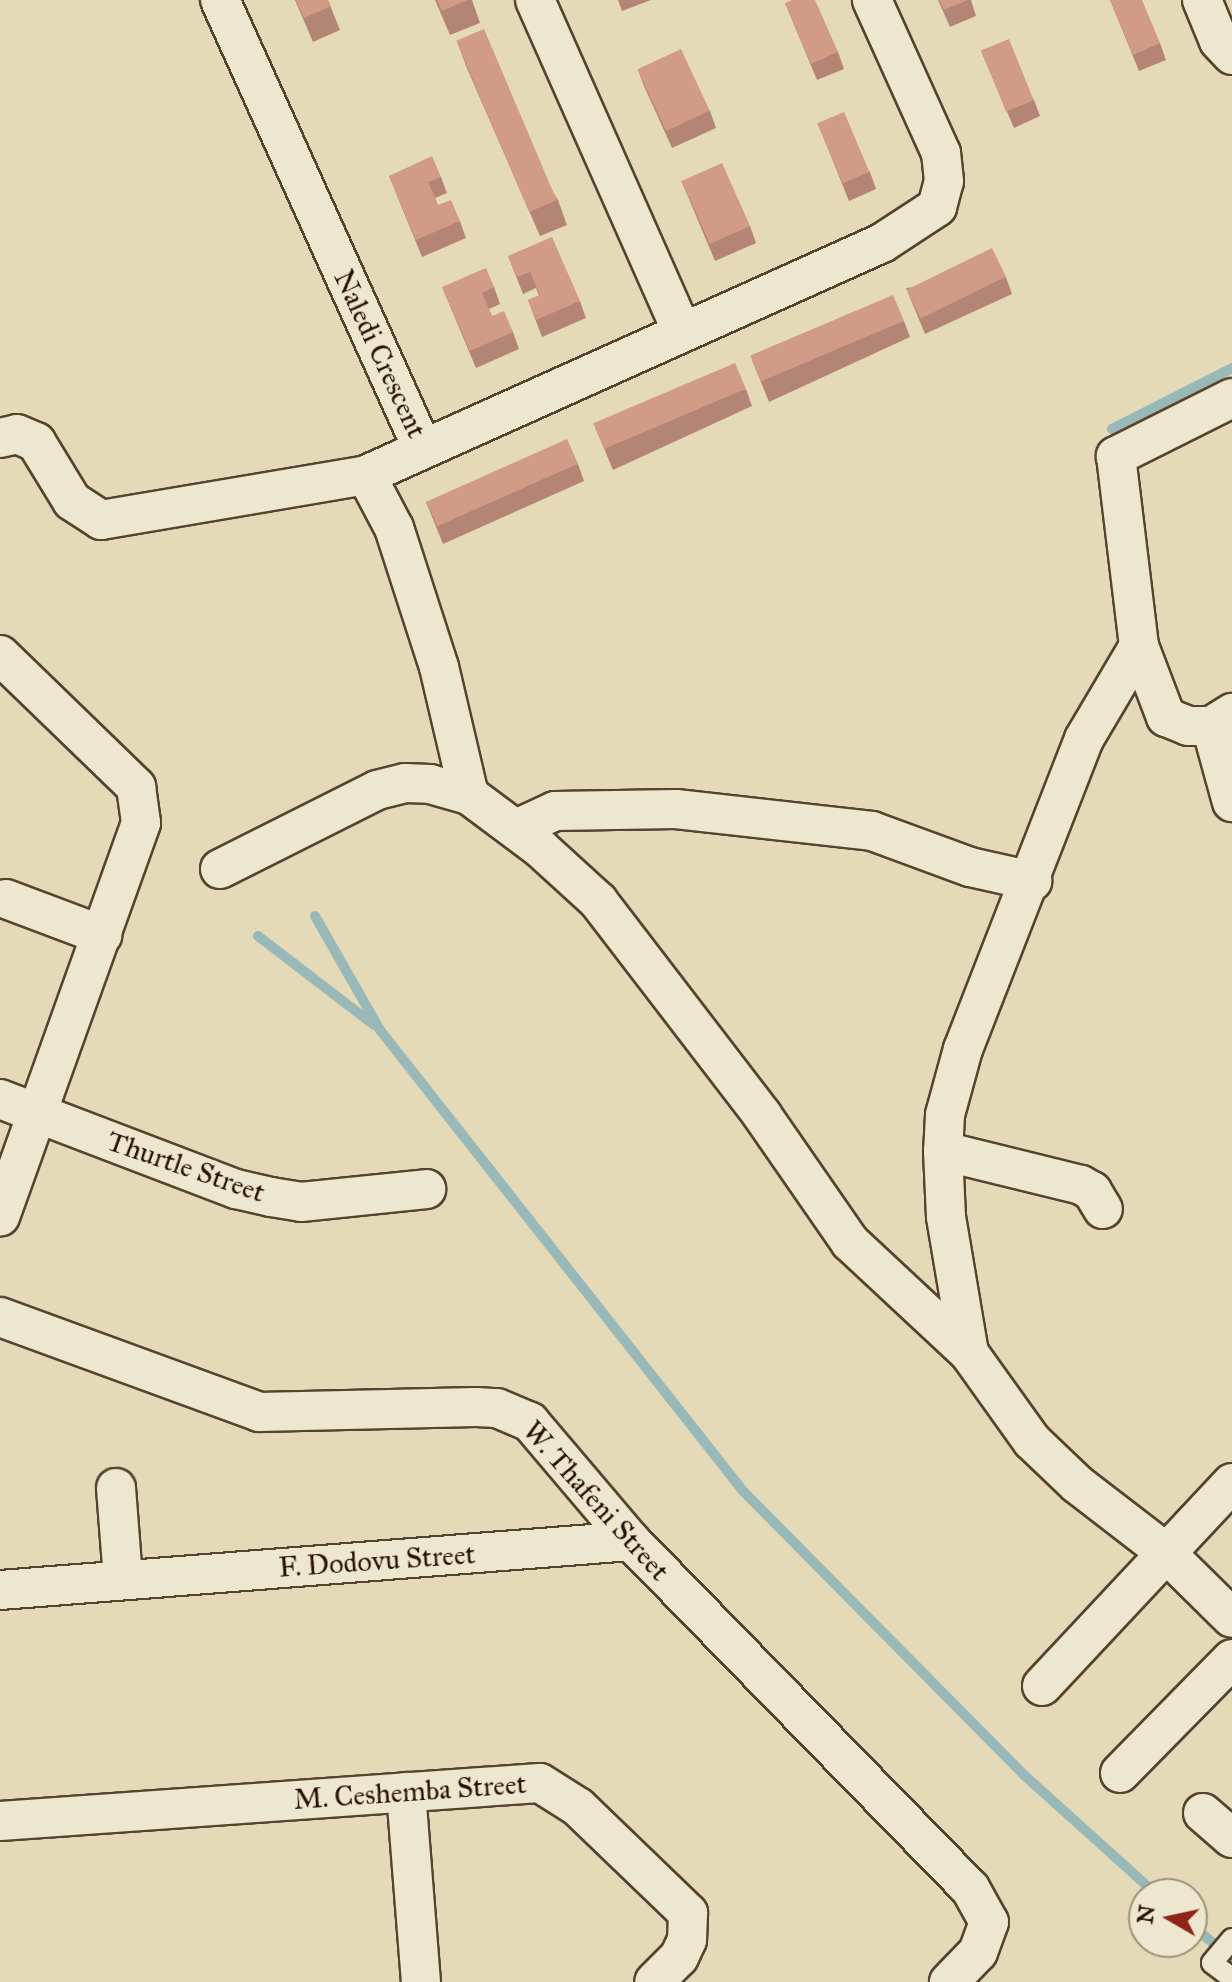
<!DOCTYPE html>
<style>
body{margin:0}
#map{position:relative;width:1232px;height:1982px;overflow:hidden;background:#e5dab7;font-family:"IM FELL Great Primer",serif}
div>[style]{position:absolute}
.stream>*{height:10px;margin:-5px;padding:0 5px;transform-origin:5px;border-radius:5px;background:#99b8b8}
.roads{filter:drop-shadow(2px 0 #56432e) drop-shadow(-2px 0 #56432e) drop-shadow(0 2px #56432e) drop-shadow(0 -2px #56432e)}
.service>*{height:20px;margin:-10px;padding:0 10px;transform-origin:10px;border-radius:10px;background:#eee7d0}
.minor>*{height:38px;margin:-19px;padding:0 19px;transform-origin:19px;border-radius:19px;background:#eee7d0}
.wall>*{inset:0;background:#b48574}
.building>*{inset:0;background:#d19b87;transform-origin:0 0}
span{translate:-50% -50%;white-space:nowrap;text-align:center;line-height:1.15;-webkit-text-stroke:8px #eee7d0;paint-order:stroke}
.street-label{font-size:28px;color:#271101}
.north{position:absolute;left:1128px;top:1878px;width:80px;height:80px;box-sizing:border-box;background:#eee7d0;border:2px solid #9e917d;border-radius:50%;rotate:279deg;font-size:22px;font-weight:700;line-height:32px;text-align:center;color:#271101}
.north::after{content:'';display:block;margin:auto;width:28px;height:36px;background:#8f2418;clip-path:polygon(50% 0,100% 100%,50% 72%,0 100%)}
</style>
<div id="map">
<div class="stream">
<div style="left:1112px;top:429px;width:135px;rotate:-26.9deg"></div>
<div style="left:315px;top:916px;width:131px;rotate:60.3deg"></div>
<div style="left:380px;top:1030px;width:587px;rotate:51.78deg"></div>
<div style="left:743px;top:1491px;width:400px;rotate:45.3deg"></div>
<div style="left:1024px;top:1775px;width:178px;rotate:42deg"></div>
<div style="left:258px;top:936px;width:146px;rotate:37.5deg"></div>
<div style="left:1192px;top:1926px;width:51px;rotate:38.7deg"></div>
</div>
<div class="roads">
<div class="service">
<div style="left:1232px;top:1939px;width:31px;rotate:130deg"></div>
<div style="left:1212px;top:1963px;width:25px;rotate:37deg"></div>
</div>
<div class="minor">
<div style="left:220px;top:0;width:493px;rotate:65.7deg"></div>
<div style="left:535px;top:0;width:361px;rotate:66.1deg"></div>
<div style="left:1202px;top:0;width:44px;rotate:67.5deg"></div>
<div style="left:1219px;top:41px;width:19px;rotate:47deg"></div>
<div style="left:1232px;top:398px;width:130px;rotate:153.4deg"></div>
<div style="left:1116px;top:456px;width:191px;rotate:83.1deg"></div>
<div style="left:1139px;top:646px;width:108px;rotate:120.6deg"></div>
<div style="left:1084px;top:739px;width:333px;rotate:111.3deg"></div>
<div style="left:963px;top:1049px;width:68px;rotate:105.3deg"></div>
<div style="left:945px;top:1115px;width:36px;rotate:93deg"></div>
<div style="left:943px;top:1151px;width:66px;rotate:87.4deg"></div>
<div style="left:946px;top:1217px;width:138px;rotate:80.4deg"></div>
<div style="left:969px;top:1353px;width:108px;rotate:54.4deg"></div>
<div style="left:1032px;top:1441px;width:62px;rotate:43.7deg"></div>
<div style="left:1077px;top:1484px;width:110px;rotate:37.6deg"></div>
<div style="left:1164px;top:1551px;width:95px;rotate:44.6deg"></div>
<div style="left:0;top:438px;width:17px;rotate:-13deg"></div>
<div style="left:17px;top:434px;width:21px;rotate:23deg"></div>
<div style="left:36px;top:442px;width:69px;rotate:58.6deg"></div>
<div style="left:72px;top:501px;width:35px;rotate:33deg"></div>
<div style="left:101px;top:520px;width:269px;rotate:-9.6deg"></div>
<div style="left:1139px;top:646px;width:76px;rotate:69.2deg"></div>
<div style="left:1166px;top:717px;width:24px;rotate:22deg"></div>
<div style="left:1188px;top:726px;width:23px"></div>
<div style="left:1211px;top:726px;width:25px;rotate:-32deg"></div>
<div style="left:0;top:655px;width:190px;rotate:44.1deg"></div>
<div style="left:136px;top:787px;width:36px;rotate:82deg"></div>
<div style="left:141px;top:823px;width:418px;rotate:109.7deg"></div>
<div style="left:1211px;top:726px;width:79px;rotate:74.6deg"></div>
<div style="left:469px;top:795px;width:131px;rotate:-103.2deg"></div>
<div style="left:439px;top:667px;width:146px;rotate:-107.9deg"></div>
<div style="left:394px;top:528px;width:60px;rotate:-117.8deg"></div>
<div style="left:366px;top:475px;width:566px;rotate:-24.21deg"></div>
<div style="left:882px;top:243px;width:66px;rotate:-33.2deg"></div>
<div style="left:937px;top:207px;width:27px;rotate:-75deg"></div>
<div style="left:944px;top:181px;width:28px;rotate:-96deg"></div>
<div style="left:941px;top:153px;width:168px;rotate:-114.3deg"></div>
<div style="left:516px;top:829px;width:43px;rotate:-24.8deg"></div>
<div style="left:555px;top:811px;width:121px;rotate:-0.9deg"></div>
<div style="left:676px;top:809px;width:197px;rotate:6.4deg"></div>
<div style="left:872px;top:831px;width:104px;rotate:20.2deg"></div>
<div style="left:970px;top:867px;width:64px;rotate:12.7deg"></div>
<div style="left:220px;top:869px;width:176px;rotate:-26.7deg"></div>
<div style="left:377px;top:790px;width:29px;rotate:-14deg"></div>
<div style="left:405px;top:783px;width:25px;rotate:2deg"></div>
<div style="left:430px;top:784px;width:41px;rotate:15.8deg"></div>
<div style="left:469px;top:795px;width:89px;rotate:36.7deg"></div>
<div style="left:540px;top:848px;width:79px;rotate:42.4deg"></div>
<div style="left:598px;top:901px;width:270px;rotate:52.5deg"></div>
<div style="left:762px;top:1115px;width:155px;rotate:55.3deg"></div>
<div style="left:850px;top:1242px;width:163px;rotate:43deg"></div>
<div style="left:6px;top:899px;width:103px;rotate:20.6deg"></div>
<div style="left:0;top:1099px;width:253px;rotate:20.9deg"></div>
<div style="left:236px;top:1189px;width:36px;rotate:13deg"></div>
<div style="left:271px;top:1197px;width:30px;rotate:9deg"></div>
<div style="left:301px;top:1202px;width:126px;rotate:-5.9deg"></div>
<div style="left:943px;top:1151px;width:142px;rotate:13.8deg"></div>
<div style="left:1081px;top:1185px;width:13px;rotate:29deg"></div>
<div style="left:1092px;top:1191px;width:21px;rotate:59deg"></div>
<div style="left:0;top:1317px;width:276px;rotate:20.1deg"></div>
<div style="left:259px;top:1412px;width:217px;rotate:-1.3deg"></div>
<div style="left:476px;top:1407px;width:21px;rotate:3deg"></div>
<div style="left:497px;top:1408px;width:36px;rotate:23deg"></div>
<div style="left:530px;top:1422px;width:156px;rotate:49.7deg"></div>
<div style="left:631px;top:1541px;width:485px;rotate:45.7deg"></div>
<div style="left:970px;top:1888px;width:39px;rotate:61deg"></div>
<div style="left:989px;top:1922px;width:32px;rotate:110deg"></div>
<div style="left:978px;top:1952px;width:42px;rotate:134deg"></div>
<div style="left:116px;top:1488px;width:91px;rotate:85.6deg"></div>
<div style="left:0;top:1590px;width:633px;rotate:-4.44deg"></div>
<div style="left:1042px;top:1686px;width:278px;rotate:-46.9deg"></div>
<div style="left:1120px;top:1773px;width:160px;rotate:-45.5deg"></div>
<div style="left:406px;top:1792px;width:191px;rotate:85.5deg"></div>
<div style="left:1203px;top:1813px;width:38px;rotate:41deg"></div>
<div style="left:0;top:1821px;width:541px;rotate:-4.03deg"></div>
<div style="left:540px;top:1783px;width:45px;rotate:32.3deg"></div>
<div style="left:578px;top:1807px;width:153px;rotate:43.9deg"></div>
<div style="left:688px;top:1913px;width:27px;rotate:92deg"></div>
<div style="left:687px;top:1940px;width:19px;rotate:115deg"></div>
<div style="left:679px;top:1957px;width:35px;rotate:135deg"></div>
</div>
</div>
<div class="wall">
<div style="clip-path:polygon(295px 0,328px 0,340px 30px,313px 42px)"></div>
<div style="clip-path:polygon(435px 0,472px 0,480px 23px,450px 35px)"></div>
<div style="clip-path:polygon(618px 0,651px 0,622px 11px)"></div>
<div style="clip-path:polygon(938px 0,971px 0,976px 16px,950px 27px)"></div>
<div style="clip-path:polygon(1110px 0,1160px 43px,1166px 60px,1139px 71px)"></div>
<div style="clip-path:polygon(785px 3px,838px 52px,844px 69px,817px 80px)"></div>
<div style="clip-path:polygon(457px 41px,558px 200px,567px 225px,540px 236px,466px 66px)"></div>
<div style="clip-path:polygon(981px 51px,1034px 100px,1040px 116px,1014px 128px)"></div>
<div style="clip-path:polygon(638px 70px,710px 111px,716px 128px,672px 148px,644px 86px)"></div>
<div style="clip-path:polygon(818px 124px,870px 172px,876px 189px,849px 201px)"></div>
<div style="clip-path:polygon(389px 176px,441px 177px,447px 193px,435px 198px,438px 205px,460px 221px,466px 238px,422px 257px)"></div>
<div style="clip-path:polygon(681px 180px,750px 226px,756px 243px,715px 261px)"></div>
<div style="clip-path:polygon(508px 256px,580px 301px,586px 318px,542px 337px,528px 300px,539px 296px,536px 288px,523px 294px)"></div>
<div style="clip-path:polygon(1006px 277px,1012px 294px,925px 334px,906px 288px)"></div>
<div style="clip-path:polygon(442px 287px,494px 287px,500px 304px,489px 309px,492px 316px,513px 332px,519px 349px,476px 368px)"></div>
<div style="clip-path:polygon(904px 321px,910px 337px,769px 402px,752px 360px)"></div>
<div style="clip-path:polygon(746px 389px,752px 406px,613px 470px,595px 427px)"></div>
<div style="clip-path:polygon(578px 464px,584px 481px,443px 544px,426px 502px)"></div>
</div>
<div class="building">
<div style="clip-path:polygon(296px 0,328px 0,331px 6px,304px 18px)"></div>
<div style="clip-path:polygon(437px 0,467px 0,442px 11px)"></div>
<div style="clip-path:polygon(792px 0,815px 0,838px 52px,811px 64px,785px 3px)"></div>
<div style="clip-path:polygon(939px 0,968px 0,944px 10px)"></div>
<div style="clip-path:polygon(1110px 0,1142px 0,1160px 43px,1133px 55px)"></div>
<div style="left:484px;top:29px;width:186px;height:30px;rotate:67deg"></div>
<div style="left:1009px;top:39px;width:66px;height:30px;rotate:68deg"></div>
<div style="left:681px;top:49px;width:68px;height:48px;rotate:65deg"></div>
<div style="left:844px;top:112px;width:65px;height:29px;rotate:67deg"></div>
<div style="clip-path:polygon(432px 156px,441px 177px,428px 182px,438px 205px,451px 200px,460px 221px,416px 240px,389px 176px)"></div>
<div style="left:722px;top:163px;width:69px;height:44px;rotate:66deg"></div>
<div style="clip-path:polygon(552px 237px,580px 301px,536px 320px,528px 300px,540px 295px,530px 272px,517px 277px,508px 256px)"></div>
<div style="left:992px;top:248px;width:32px;height:95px;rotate:64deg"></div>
<div style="clip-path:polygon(486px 268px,494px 287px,482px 293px,492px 316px,504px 311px,513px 332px,470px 351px,442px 287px)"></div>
<div style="left:893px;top:295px;width:28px;height:155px;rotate:67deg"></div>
<div style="left:735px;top:363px;width:28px;height:154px;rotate:67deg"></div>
<div style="left:567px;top:439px;width:27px;height:154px;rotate:66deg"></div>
</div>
<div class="street-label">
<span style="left:380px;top:354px;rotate:65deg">Naledi Crescent</span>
<span style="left:186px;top:1167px;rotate:19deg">Thurtle Street</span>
<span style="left:596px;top:1501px;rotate:48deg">W. Thafeni Street</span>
<span style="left:377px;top:1561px;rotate:-4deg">F. Dodovu Street</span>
<span style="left:410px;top:1792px;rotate:-4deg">M. Ceshemba Street</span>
</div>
<div class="north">N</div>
</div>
